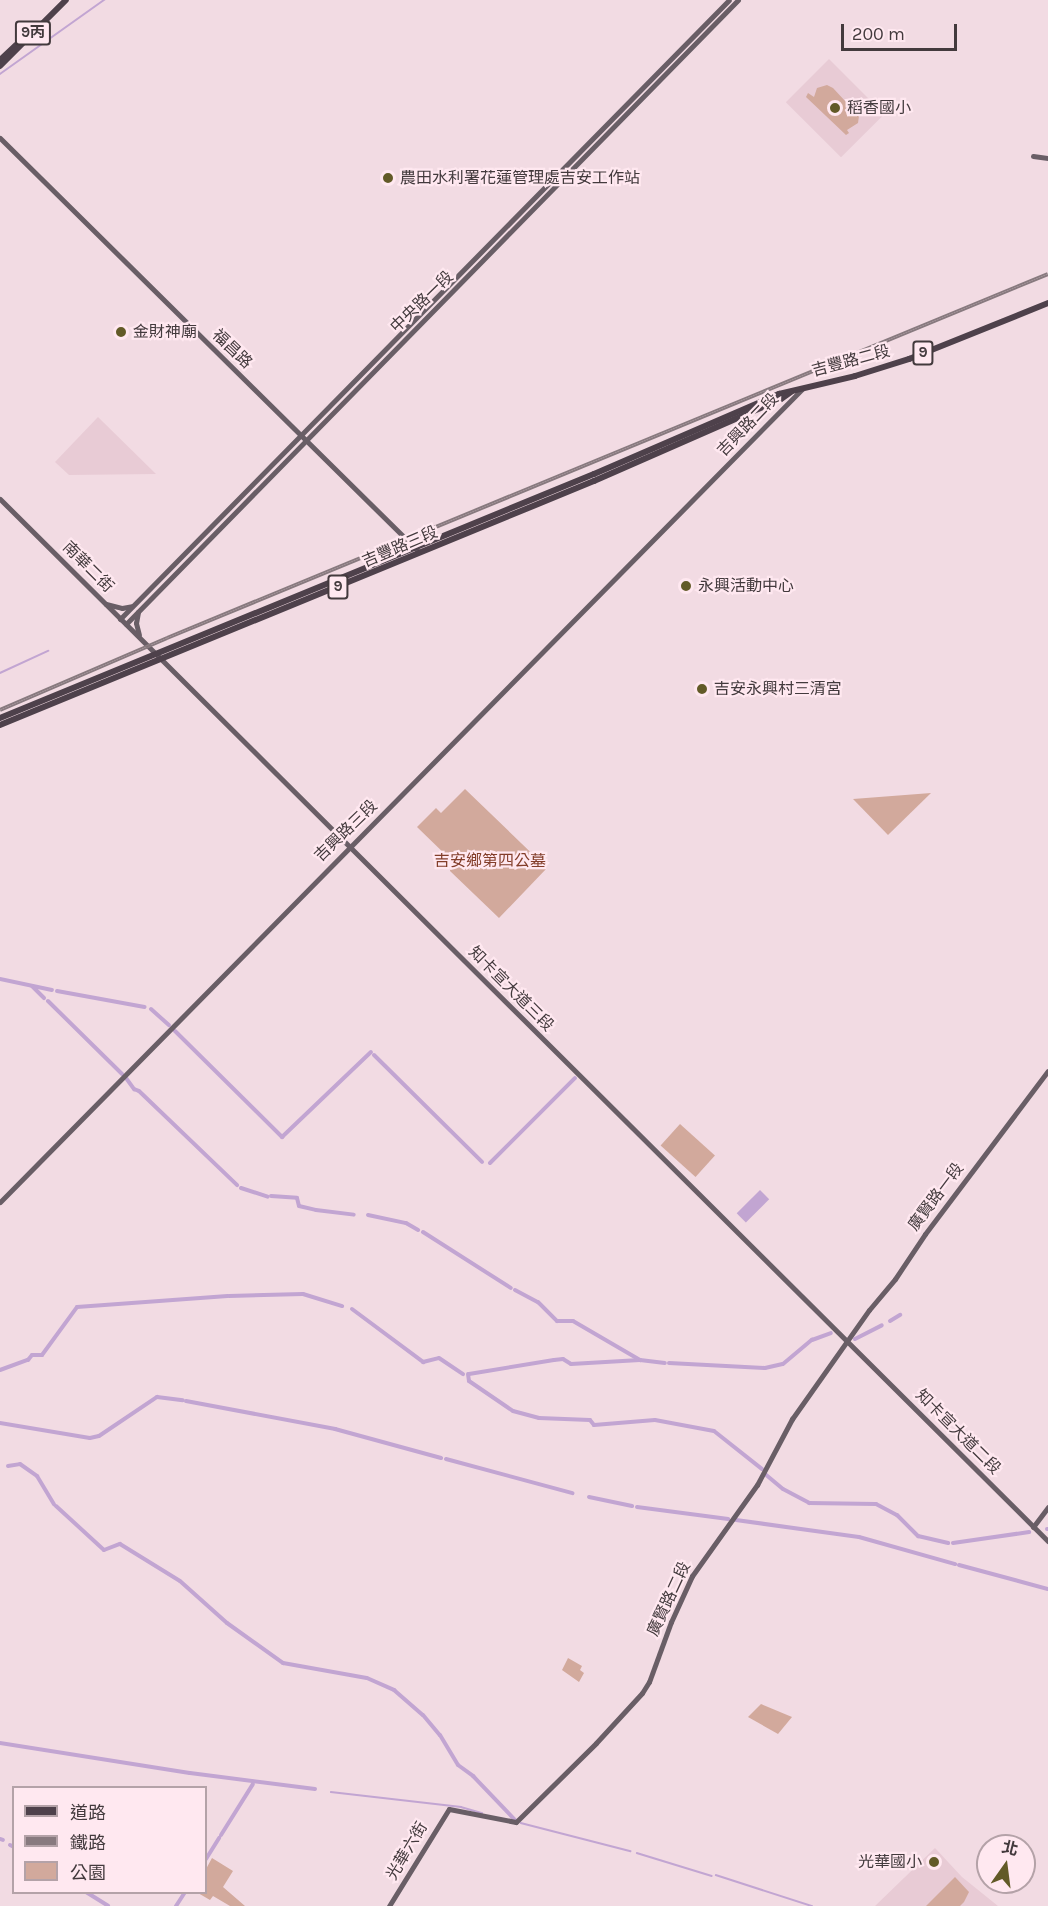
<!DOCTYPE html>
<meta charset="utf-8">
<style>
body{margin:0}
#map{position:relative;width:1048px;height:1906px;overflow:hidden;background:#f2dbe3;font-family:Karla,"Noto Sans TC",sans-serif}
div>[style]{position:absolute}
.built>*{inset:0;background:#e8cbd5;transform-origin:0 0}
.green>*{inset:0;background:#d2a99c;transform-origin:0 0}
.water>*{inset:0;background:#c2a5d2;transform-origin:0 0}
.stream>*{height:1.5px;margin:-0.75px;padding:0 0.75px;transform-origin:0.75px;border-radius:0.75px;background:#c2a5d2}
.canal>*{height:4px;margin:-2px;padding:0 2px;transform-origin:2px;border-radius:2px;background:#c2a5d2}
.secondary>*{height:5px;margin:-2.5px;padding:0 2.5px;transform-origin:2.5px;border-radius:2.5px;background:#695e66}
.primary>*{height:6px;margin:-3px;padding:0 3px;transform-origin:3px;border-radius:3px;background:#4e414b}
.rail>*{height:4px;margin-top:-2px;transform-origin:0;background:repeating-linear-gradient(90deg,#ffe8f0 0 4.5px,#887a7f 0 9px);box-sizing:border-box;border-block:2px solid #887a7f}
.dots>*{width:16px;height:16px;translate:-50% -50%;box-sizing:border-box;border:3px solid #ffe8f0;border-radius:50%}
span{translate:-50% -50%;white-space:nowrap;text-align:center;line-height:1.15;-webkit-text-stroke:4.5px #ffe8f0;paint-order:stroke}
.shield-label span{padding:2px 4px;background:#ffe8f0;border:2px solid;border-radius:4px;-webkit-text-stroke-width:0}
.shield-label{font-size:15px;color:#433a3d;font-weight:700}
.poi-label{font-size:16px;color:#433a3d}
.left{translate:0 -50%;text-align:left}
.right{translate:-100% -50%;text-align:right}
.street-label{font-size:16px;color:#433a3d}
.park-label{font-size:16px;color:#833e2a}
.legend{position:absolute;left:12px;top:1786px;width:195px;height:108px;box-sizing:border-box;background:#ffe8f0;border:2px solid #b4a2a8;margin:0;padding:8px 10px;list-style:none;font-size:18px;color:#433a3d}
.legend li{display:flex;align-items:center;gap:12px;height:30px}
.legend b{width:30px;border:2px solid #b4a2a8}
.north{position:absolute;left:976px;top:1834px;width:60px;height:60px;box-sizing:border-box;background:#ffe8f0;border:2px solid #b4a2a8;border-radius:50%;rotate:14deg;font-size:16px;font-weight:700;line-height:24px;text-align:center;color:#433a3d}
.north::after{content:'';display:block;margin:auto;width:21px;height:27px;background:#625a27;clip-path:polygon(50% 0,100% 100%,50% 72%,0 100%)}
.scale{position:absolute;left:841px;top:24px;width:116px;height:27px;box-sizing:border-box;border:3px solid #433a3d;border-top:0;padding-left:8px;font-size:18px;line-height:21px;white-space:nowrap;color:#433a3d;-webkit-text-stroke:4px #ffe8f0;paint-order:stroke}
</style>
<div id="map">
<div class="built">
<div style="left:829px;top:59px;width:78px;height:61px;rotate:45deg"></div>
<div style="clip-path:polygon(98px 417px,156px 474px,69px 475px,55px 462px)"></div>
<div style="clip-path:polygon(935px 1848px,962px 1877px,998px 1906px,875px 1906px)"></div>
</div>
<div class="green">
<div style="clip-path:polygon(827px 85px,833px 88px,859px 116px,858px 123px,847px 130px,849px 133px,846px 135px,806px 97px,808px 93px,814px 97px,817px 88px)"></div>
<div style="clip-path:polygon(465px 789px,547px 868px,499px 918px,450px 871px,451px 860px,417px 827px,436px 808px,441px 813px)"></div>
<div style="clip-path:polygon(931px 793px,888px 835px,853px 799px)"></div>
<div style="left:680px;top:1124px;width:47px;height:29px;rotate:42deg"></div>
<div style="clip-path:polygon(568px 1658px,582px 1666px,580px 1670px,584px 1673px,579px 1682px,562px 1670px)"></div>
<div style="clip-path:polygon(761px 1704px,792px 1717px,778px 1734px,748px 1717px)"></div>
<div style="clip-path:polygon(212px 1858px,233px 1871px,223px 1887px,245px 1906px,230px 1906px,213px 1896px,210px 1900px,198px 1893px,206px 1892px,206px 1869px)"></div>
<div style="clip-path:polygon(955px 1877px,969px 1892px,964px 1902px,960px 1906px,926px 1906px)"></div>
</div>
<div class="water">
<div style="left:760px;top:1190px;width:13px;height:33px;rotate:45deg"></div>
</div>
<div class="stream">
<div style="left:0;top:74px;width:128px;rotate:-35.4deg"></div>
<div style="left:0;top:673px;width:53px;rotate:-24.6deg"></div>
<div style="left:331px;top:1792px;width:131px;rotate:6.6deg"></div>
<div style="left:461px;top:1807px;width:22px;rotate:16deg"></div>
<div style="left:521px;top:1823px;width:113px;rotate:14.4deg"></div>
<div style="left:637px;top:1853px;width:78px;rotate:17deg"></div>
<div style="left:716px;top:1875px;width:101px;rotate:17.9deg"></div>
</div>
<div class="canal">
<div style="left:0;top:979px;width:53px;rotate:11.9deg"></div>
<div style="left:32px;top:986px;width:17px;rotate:45deg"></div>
<div style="left:57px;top:991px;width:89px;rotate:10.3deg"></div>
<div style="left:48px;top:1001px;width:104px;rotate:44.6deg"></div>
<div style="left:151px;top:1009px;width:24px;rotate:42deg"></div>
<div style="left:175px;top:1031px;width:151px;rotate:44.7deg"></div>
<div style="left:282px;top:1137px;width:123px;rotate:-43.7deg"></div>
<div style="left:374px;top:1055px;width:152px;rotate:44.7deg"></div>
<div style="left:126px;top:1078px;width:14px;rotate:54deg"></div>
<div style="left:134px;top:1089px;width:5px;rotate:22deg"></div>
<div style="left:139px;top:1091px;width:136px;rotate:43.8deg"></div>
<div style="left:490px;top:1163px;width:120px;rotate:-45deg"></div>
<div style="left:241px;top:1188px;width:28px;rotate:18deg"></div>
<div style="left:271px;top:1196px;width:26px;rotate:4deg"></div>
<div style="left:297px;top:1198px;width:8px;rotate:76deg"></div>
<div style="left:299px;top:1206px;width:17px;rotate:13deg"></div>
<div style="left:316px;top:1210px;width:38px;rotate:7deg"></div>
<div style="left:368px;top:1215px;width:39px;rotate:12deg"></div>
<div style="left:406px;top:1223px;width:14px;rotate:30deg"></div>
<div style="left:423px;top:1232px;width:104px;rotate:32.5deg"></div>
<div style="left:515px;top:1290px;width:26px;rotate:28deg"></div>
<div style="left:538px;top:1302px;width:27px;rotate:45deg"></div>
<div style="left:557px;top:1321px;width:16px"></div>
<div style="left:573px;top:1321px;width:78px;rotate:30.2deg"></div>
<div style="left:229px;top:1296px;width:74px;rotate:-1.5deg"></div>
<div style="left:303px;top:1294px;width:41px;rotate:17.1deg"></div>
<div style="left:352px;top:1309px;width:89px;rotate:36.7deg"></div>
<div style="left:423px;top:1362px;width:16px;rotate:-14deg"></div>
<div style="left:439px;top:1358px;width:29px;rotate:34deg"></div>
<div style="left:890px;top:1321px;width:12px;rotate:-31deg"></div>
<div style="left:855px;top:1339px;width:30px;rotate:-27deg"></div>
<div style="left:669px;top:1363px;width:96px;rotate:3deg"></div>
<div style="left:765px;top:1368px;width:18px;rotate:-13deg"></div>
<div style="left:783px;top:1364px;width:38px;rotate:-40deg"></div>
<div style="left:812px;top:1340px;width:20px;rotate:-20deg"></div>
<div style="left:0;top:1370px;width:30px;rotate:-20deg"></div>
<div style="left:28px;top:1360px;width:6px;rotate:-51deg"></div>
<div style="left:32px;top:1355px;width:10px"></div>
<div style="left:42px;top:1355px;width:59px;rotate:-53.9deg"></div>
<div style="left:77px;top:1307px;width:151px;rotate:-4.2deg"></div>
<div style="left:468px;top:1374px;width:7px;rotate:82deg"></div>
<div style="left:469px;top:1381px;width:53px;rotate:34.3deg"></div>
<div style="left:513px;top:1411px;width:27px;rotate:15deg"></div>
<div style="left:539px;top:1418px;width:51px;rotate:2.2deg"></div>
<div style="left:590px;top:1420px;width:6px;rotate:51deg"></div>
<div style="left:594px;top:1425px;width:61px;rotate:-4.7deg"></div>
<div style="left:655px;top:1420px;width:60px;rotate:10.6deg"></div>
<div style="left:714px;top:1431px;width:61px;rotate:38.4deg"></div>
<div style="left:469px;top:1374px;width:86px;rotate:-9.4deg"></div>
<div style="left:554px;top:1360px;width:9px;rotate:-6deg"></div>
<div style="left:563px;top:1359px;width:9px;rotate:32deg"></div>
<div style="left:571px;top:1364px;width:69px;rotate:-3.3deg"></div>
<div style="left:640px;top:1360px;width:25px;rotate:7deg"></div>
<div style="left:186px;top:1401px;width:152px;rotate:10.6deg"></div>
<div style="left:335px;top:1429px;width:110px;rotate:15.3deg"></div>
<div style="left:0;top:1423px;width:91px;rotate:9.5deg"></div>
<div style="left:90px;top:1438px;width:9px;rotate:-13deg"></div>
<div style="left:99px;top:1436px;width:70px;rotate:-33.9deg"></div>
<div style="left:157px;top:1397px;width:26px;rotate:7deg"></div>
<div style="left:446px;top:1459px;width:131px;rotate:15.1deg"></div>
<div style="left:8px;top:1466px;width:12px;rotate:-9deg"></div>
<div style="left:20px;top:1464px;width:21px;rotate:35deg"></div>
<div style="left:37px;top:1476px;width:33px;rotate:59deg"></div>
<div style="left:765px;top:1474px;width:23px;rotate:40deg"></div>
<div style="left:783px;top:1489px;width:30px;rotate:28deg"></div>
<div style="left:809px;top:1503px;width:67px;rotate:0.9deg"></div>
<div style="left:876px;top:1504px;width:24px;rotate:28deg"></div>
<div style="left:897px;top:1515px;width:30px;rotate:45deg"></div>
<div style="left:918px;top:1536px;width:31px;rotate:13deg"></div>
<div style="left:589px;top:1497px;width:44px;rotate:11.8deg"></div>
<div style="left:56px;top:1506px;width:65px;rotate:42.5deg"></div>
<div style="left:104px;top:1550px;width:17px;rotate:-21deg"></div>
<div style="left:120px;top:1544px;width:70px;rotate:31.7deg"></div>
<div style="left:180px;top:1581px;width:63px;rotate:41.8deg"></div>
<div style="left:227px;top:1623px;width:69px;rotate:35.5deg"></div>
<div style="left:283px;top:1663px;width:85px;rotate:10.1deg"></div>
<div style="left:367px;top:1678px;width:30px;rotate:24deg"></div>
<div style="left:394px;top:1690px;width:38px;rotate:41deg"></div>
<div style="left:423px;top:1715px;width:26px;rotate:50deg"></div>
<div style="left:440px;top:1735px;width:35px;rotate:59deg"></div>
<div style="left:458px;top:1765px;width:19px;rotate:36deg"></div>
<div style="left:473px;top:1776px;width:62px;rotate:46.3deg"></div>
<div style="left:637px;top:1507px;width:92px;rotate:7.5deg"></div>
<div style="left:736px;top:1520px;width:124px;rotate:7.9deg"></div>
<div style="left:859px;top:1537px;width:100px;rotate:15.7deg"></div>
<div style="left:1047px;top:1529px;width:1px"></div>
<div style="left:953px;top:1543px;width:77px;rotate:-8.2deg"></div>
<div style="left:959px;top:1565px;width:92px;rotate:15.1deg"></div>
<div style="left:0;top:1743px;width:192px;rotate:9deg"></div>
<div style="left:190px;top:1773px;width:126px;rotate:7.3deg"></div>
<div style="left:221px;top:1835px;width:60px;rotate:-57.9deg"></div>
<div style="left:0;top:1839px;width:3px;rotate:18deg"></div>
<div style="left:10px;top:1845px;width:4px;rotate:27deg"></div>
<div style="left:206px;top:1859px;width:25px;rotate:-58deg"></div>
<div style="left:86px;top:1892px;width:26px;rotate:32deg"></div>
<div style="left:176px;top:1906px;width:17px;rotate:-57deg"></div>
</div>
<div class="secondary">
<div style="left:0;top:138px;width:586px;rotate:44.65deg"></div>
<div style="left:1033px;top:156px;width:15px;rotate:8deg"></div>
<div style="left:0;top:499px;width:1478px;rotate:44.84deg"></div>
<div style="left:106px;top:604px;width:16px;rotate:14deg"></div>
<div style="left:122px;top:608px;width:10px;rotate:-11deg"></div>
<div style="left:138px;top:612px;width:11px;rotate:100deg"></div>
<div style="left:136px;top:623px;width:12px;rotate:76deg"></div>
<div style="left:120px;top:619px;width:868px;rotate:-45.47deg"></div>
<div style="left:126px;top:624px;width:874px;rotate:-45.56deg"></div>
<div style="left:0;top:1202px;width:1142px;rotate:-45.39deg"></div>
<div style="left:1033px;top:1527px;width:25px;rotate:-53deg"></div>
<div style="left:389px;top:1906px;width:114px;rotate:-58.3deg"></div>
<div style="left:449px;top:1809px;width:68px;rotate:11deg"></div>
<div style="left:516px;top:1822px;width:112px;rotate:-44.6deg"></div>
<div style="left:596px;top:1743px;width:68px;rotate:-47.4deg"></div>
<div style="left:642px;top:1693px;width:13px;rotate:-58deg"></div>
<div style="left:649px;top:1682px;width:64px;rotate:-69.9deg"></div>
<div style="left:671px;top:1622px;width:51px;rotate:-65.5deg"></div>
<div style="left:692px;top:1576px;width:112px;rotate:-54.5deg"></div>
<div style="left:757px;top:1485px;width:75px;rotate:-62.1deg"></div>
<div style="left:792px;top:1419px;width:133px;rotate:-54.8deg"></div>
<div style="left:869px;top:1310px;width:40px;rotate:-50deg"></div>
<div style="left:895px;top:1279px;width:54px;rotate:-56.3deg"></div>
<div style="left:925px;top:1234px;width:204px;rotate:-53deg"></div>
</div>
<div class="primary">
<div style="left:0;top:60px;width:22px;rotate:-43deg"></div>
<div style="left:0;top:66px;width:93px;rotate:-45deg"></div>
<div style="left:0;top:718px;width:642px;rotate:-22.33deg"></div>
<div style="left:594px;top:474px;width:202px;rotate:-23.4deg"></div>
<div style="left:779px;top:394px;width:78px;rotate:-13.3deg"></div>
<div style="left:855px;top:376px;width:57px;rotate:-17.5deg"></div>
<div style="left:909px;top:359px;width:150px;rotate:-21.9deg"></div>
<div style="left:0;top:725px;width:642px;rotate:-22.33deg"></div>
<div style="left:594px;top:481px;width:204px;rotate:-23.7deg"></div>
<div style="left:781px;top:399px;width:12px;rotate:-35deg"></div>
</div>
<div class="rail">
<div style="left:0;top:710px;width:182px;rotate:-23.3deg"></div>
<div style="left:167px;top:638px;width:953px;rotate:-22.45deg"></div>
</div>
<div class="dots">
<div style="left:835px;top:108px;background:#625a27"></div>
<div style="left:388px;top:178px;background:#625a27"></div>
<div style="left:121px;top:332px;background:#625a27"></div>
<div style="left:686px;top:586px;background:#625a27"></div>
<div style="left:702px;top:689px;background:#625a27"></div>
<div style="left:934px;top:1862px;background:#625a27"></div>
</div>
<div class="shield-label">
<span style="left:33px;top:33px">9丙</span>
<span style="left:923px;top:353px">9</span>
<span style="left:338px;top:587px">9</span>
</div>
<div class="poi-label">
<span class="left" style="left:847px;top:108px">稻香國小</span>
<span class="left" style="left:400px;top:178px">農田水利署花蓮管理處吉安工作站</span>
<span class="left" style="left:133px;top:332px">金財神廟</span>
<span class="left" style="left:698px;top:586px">永興活動中心</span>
<span class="left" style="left:714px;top:689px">吉安永興村三清宮</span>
<span class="right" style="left:922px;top:1862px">光華國小</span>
</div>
<div class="street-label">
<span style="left:422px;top:302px;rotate:-44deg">中央路一段</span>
<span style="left:232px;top:349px;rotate:44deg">福昌路</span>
<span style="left:851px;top:361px;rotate:-15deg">吉豐路二段</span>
<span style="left:748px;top:425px;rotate:-46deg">吉興路二段</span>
<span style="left:400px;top:547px;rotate:-23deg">吉豐路三段</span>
<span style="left:88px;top:567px;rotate:45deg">南華二街</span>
<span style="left:346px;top:831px;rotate:-44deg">吉興路三段</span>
<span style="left:511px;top:989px;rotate:45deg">知卡宣大道三段</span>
<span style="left:936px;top:1197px;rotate:-53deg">廣賢路一段</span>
<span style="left:958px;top:1432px;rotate:45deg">知卡宣大道二段</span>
<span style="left:669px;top:1599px;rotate:-65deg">廣賢路二段</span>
<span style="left:407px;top:1851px;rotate:-59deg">光華六街</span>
</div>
<div class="park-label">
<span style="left:490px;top:861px">吉安鄉第四公墓</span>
</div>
<ul class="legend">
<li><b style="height:8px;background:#4e414b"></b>道路</li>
<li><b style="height:8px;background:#887a7f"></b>鐵路</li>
<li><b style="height:16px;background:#d2a99c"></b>公園</li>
</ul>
<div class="north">北</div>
<div class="scale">200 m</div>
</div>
